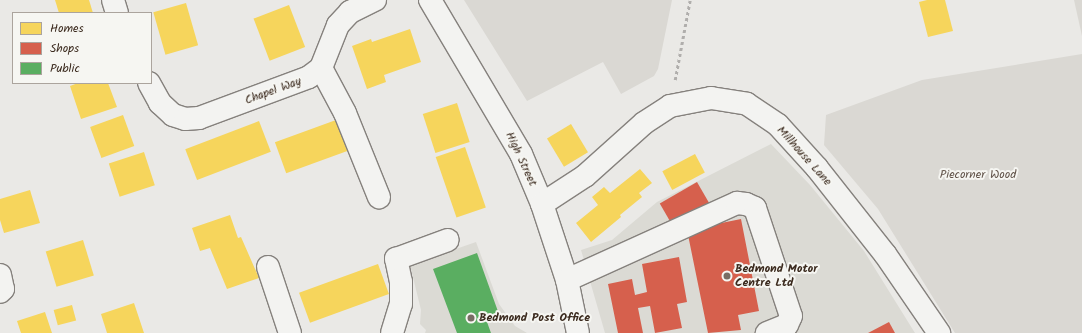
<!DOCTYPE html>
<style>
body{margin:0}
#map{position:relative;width:1082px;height:333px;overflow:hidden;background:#eae9e6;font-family:Kalam,sans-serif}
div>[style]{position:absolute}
.built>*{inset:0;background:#dbdad4}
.green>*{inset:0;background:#dad8d3}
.homes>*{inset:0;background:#f6d55c;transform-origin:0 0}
.shops>*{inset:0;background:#d6604d;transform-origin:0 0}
.public>*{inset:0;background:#5aae61}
.path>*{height:2.5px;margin-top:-1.25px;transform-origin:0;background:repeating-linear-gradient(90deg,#b0aeac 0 3px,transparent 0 6px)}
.roads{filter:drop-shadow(1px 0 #85817d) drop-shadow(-1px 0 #85817d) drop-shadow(0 1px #85817d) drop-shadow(0 -1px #85817d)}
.minor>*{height:22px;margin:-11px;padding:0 11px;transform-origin:11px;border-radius:11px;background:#f3f3f1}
.dots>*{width:11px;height:11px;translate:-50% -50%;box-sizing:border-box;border:2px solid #f6f6f2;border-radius:50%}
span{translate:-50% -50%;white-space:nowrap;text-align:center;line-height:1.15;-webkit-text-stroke:4px #f6f6f2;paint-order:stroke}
.street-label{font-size:12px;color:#3b2a1e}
.park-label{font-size:12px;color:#605248}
.poi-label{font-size:12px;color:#3b2a1e;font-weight:700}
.left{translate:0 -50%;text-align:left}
.legend{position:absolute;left:12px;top:12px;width:140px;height:72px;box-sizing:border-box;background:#f6f6f2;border:1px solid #aba49d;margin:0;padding:5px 7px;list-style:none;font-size:12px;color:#3b2a1e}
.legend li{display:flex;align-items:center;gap:8px;height:20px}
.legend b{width:20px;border:1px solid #aba49d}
</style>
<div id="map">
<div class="built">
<div style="clip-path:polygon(771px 144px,810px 185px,864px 251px,915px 333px,605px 333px,581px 250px,612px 240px,657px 202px)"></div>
<div style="clip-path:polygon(476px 242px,499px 304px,515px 326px,527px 333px,425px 333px,426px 330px,420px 324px,421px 310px,410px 265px)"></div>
</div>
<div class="green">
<div style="clip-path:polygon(464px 0,672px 0,658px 69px,654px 76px,621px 94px,603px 62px,527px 101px)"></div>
<div style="clip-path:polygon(1074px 0,1082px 0,1082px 36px)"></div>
<div style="clip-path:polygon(1082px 54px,1082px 333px,955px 333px,878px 209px,824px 145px,826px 115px,922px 80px)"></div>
</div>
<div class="homes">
<div style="clip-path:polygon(55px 0,89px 0,93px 13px,59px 13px)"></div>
<div style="clip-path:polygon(927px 0,945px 0,953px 31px,928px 37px,919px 2px)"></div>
<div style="left:186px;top:3px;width:44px;height:34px;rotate:74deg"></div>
<div style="left:289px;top:5px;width:45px;height:38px;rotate:69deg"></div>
<div style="clip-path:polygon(410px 29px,421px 62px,384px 75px,386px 82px,367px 89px,352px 46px,371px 39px,372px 42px)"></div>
<div style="clip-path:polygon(78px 83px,108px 83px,117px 107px,81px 119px,70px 86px)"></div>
<div style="left:457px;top:103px;width:41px;height:36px;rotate:72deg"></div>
<div style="left:123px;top:115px;width:33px;height:35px;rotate:70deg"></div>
<div style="left:336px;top:120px;width:33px;height:65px;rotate:70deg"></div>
<div style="left:259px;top:121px;width:33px;height:79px;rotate:69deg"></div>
<div style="left:571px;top:124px;width:33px;height:28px;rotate:59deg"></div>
<div style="left:465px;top:147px;width:64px;height:31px;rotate:71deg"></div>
<div style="left:144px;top:152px;width:35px;height:37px;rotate:72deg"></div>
<div style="left:695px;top:154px;width:21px;height:37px;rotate:62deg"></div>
<div style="clip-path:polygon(640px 169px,652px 183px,639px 193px,642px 197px,620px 215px,621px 217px,591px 242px,576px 223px,598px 205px,592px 197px,604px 187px,610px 193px)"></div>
<div style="clip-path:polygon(30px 190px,40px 223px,4px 233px,0 220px,0 199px)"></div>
<div style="clip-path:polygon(230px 215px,238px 238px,241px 237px,259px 278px,227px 289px,210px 248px,200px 251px,192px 228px)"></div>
<div style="left:83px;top:240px;width:37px;height:39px;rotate:73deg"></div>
<div style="left:378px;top:264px;width:32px;height:84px;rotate:70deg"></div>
<div style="clip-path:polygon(134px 303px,144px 333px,107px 333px,101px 314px)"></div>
<div style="left:72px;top:305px;width:16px;height:19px;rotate:75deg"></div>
<div style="clip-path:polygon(45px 312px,52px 333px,21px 333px,17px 321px)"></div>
</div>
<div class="shops">
<div style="left:697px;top:182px;width:28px;height:43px;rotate:60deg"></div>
<div style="clip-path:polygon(741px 219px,759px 311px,738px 315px,741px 330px,708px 333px,687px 230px)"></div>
<div style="clip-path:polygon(679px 257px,687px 302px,677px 304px,682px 328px,655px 333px,650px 306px,638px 308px,643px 333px,618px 333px,608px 284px,632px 279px,635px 295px,647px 292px,642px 264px)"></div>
<div style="clip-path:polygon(889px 322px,895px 333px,868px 333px)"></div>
</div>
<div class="public">
<div style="clip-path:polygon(477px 253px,500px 317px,487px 322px,491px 333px,457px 333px,433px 269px)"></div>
</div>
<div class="path">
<div style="left:675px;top:80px;width:81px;rotate:-79.4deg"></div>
</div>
<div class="roads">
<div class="minor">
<div style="left:113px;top:0;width:14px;rotate:73deg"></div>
<div style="left:430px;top:0;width:179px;rotate:59.4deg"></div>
<div style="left:521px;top:154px;width:54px;rotate:67.2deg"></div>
<div style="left:542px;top:204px;width:80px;rotate:71.8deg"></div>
<div style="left:567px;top:280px;width:54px;rotate:78.3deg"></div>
<div style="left:321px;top:68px;width:51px;rotate:61.9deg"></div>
<div style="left:345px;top:113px;width:91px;rotate:68deg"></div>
<div style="left:149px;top:83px;width:23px;rotate:61deg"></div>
<div style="left:160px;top:103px;width:18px;rotate:43deg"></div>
<div style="left:173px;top:115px;width:13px;rotate:18deg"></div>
<div style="left:185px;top:119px;width:14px;rotate:-4deg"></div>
<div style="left:199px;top:118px;width:117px;rotate:-20.4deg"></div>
<div style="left:309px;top:77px;width:15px;rotate:-37deg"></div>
<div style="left:321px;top:68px;width:46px;rotate:-68.4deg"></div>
<div style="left:338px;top:25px;width:18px;rotate:-47deg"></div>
<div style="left:350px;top:12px;width:28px;rotate:-26deg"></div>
<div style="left:542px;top:204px;width:51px;rotate:-33.1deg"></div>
<div style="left:585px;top:176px;width:79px;rotate:-41.9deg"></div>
<div style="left:644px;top:123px;width:31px;rotate:-33deg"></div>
<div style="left:670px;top:106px;width:42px;rotate:-11deg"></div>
<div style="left:711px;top:98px;width:36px;rotate:9deg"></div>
<div style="left:747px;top:104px;width:37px;rotate:34deg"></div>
<div style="left:778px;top:125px;width:58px;rotate:47.8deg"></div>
<div style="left:817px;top:168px;width:110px;rotate:51.7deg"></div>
<div style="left:885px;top:254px;width:96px;rotate:55.6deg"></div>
<div style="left:268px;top:267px;width:70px;rotate:71.6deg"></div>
<div style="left:0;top:275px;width:14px;rotate:78deg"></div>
<div style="left:3px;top:289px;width:4px;rotate:135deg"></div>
<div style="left:567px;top:280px;width:187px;rotate:-24.4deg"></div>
<div style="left:737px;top:203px;width:9px;rotate:6deg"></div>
<div style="left:746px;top:204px;width:10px;rotate:24deg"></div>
<div style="left:755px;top:208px;width:114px;rotate:71.6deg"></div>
<div style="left:791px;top:316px;width:10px;rotate:114deg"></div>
<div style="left:787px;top:325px;width:22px;rotate:158deg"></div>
<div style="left:392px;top:333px;width:30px;rotate:-73deg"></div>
<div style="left:401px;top:304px;width:22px;rotate:-90deg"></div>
<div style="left:401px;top:282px;width:24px;rotate:-102deg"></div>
<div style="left:396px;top:259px;width:55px;rotate:-20.1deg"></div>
</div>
</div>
<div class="dots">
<div style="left:727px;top:276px;background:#786d64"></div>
<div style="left:471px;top:318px;background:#786d64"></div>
</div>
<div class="street-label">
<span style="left:273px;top:91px;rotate:-20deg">Chapel Way</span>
<span style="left:804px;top:156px;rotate:48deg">Millhouse Lane</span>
<span style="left:521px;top:159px;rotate:65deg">High Street</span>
</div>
<div class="park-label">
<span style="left:978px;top:175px">Piecorner Wood</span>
</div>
<div class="poi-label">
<span class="left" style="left:735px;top:276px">Bedmond Motor<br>Centre Ltd</span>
<span class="left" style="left:479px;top:318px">Bedmond Post Office</span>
</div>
<ul class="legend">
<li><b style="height:11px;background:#f6d55c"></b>Homes</li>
<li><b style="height:11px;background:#d6604d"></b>Shops</li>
<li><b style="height:11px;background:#5aae61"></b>Public</li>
</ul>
</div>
